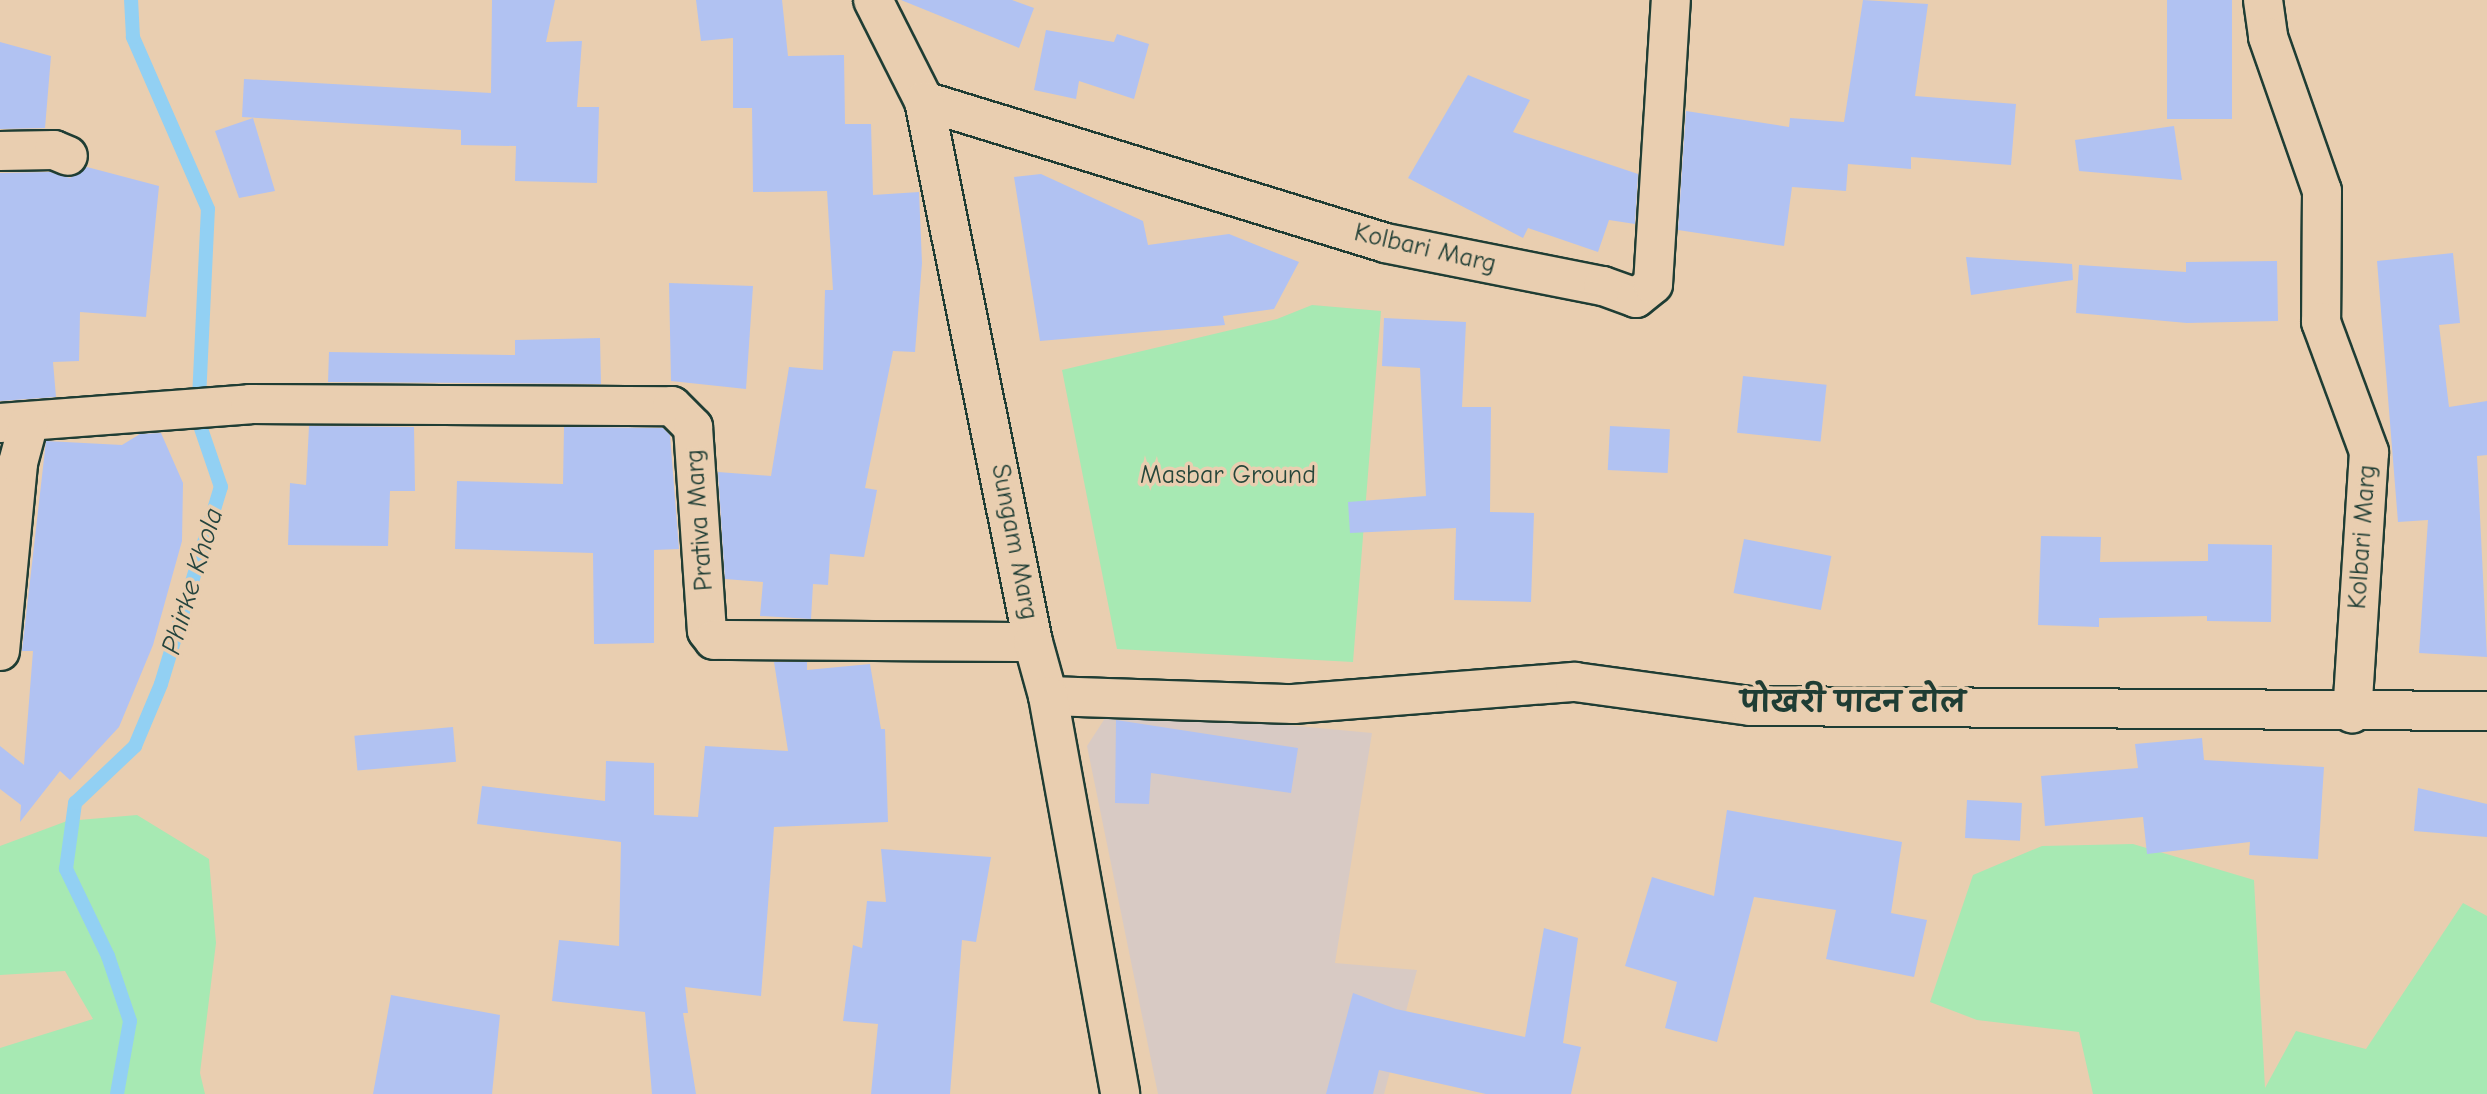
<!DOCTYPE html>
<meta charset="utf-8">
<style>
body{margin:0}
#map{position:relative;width:2487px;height:1094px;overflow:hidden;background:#e9ceb0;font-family:"Comic Neue","Playpen Sans Deva",sans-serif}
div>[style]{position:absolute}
.built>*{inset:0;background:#d8cac4}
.green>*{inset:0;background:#a7e9b3}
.stream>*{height:14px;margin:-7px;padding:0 7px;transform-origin:7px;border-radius:7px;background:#92d0f3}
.building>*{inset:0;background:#b1c2f2;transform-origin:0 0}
.roads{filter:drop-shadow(2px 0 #1f3d34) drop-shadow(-2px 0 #1f3d34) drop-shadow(0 2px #1f3d34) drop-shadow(0 -2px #1f3d34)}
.minor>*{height:38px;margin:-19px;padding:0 19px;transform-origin:19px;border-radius:19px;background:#e9ceb0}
.secondary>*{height:38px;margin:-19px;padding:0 19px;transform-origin:19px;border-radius:19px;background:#e9ceb0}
span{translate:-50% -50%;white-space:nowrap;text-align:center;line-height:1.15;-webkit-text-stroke:7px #e9ceb0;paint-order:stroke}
.street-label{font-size:26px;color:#1f3d34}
.park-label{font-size:26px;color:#26463a}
.water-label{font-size:28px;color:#25443e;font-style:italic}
.neighbourhood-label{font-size:28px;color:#1f3d34;font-weight:700}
</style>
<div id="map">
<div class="built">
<div style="clip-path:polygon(1111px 709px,1372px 733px,1335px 963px,1417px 970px,1384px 1094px,1158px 1094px,1087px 746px)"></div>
</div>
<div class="green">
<div style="clip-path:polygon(1312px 305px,1381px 311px,1353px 662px,1117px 649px,1062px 370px,1277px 319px)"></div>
<div style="clip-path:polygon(137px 815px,209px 859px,216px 943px,200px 1073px,205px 1094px,0 1094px,0 1048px,93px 1019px,65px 971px,0 975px,0 846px,67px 821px)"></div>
<div style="clip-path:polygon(2133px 844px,2254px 880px,2265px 1088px,2296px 1031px,2366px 1049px,2463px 903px,2487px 916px,2487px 1094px,2093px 1094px,2079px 1032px,1977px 1020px,1930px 1002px,1973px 875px,2042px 846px)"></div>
</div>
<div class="stream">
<div style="left:117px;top:1094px;width:74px;rotate:-79.9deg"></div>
<div style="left:130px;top:1021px;width:69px;rotate:-108.7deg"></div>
<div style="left:108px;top:956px;width:97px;rotate:-115.8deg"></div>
<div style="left:66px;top:869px;width:67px;rotate:-82.2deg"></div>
<div style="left:75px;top:803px;width:83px;rotate:-43.5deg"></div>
<div style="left:135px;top:746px;width:67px;rotate:-67.2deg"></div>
<div style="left:161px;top:684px;width:206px;rotate:-73.1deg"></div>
<div style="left:221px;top:487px;width:71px;rotate:-108.9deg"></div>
<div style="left:198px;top:420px;width:211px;rotate:-87.3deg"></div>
<div style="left:208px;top:209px;width:188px;rotate:-113.6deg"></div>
<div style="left:133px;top:37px;width:37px;rotate:-93deg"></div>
</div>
<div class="building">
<div style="clip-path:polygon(492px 0,555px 0,546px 42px,582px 41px,577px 107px,599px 107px,597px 183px,515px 181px,516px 146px,461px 145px,461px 130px,242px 117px,244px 79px,491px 93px)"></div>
<div style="clip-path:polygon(696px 0,782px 0,788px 56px,844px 55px,845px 124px,871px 124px,873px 195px,919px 192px,922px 263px,915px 352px,893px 351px,865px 488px,877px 490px,864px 557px,830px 554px,828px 585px,813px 584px,811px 619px,760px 616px,763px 582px,725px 579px,718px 472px,771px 476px,789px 367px,823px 370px,825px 290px,833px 290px,827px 191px,753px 192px,752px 108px,733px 108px,733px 38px,701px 41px)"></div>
<div style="clip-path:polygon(901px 0,1012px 0,1034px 8px,1019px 48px)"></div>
<div style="clip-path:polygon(1863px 0,1928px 4px,1915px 96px,2016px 104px,2011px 165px,1911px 157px,1911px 169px,1848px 164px,1846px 191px,1792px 187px,1784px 246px,1678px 230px,1686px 111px,1789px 127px,1790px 118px,1844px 122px)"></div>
<div style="left:2167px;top:0;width:65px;height:119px"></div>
<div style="clip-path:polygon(1046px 30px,1114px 42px,1117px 34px,1149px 44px,1134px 99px,1079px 81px,1076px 99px,1034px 90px)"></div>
<div style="clip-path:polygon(0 42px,51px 56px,45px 128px,0 129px)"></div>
<div style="clip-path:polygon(1468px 75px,1530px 100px,1513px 132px,1638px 174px,1635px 224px,1609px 220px,1598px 252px,1528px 228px,1523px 238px,1408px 178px)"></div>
<div style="clip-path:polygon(253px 118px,275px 191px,239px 198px,215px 131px)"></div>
<div style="clip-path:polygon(2174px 126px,2182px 180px,2079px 171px,2075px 140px)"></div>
<div style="clip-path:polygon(87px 167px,159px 186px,146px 317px,80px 312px,79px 361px,53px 362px,56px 397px,0 401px,0 173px,50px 172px,70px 178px)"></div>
<div style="clip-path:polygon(1041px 174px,1143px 221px,1148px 245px,1229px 234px,1299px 262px,1274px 309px,1223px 316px,1225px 325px,1040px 341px,1014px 177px)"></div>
<div style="clip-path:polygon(2453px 253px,2460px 323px,2439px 325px,2449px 407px,2487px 401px,2487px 455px,2477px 456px,2487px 657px,2419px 653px,2428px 520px,2398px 522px,2377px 261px)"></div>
<div style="clip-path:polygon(1966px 257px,2072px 264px,2073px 280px,1971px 295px)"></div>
<div style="clip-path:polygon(2277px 261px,2278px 321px,2187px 323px,2076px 313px,2079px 265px,2186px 272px,2186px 262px)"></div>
<div style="clip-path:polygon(669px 283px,753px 286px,746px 389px,671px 381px)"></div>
<div style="clip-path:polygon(1384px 318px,1466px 322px,1462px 407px,1491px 407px,1490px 512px,1534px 513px,1531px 602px,1454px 600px,1456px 528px,1350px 533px,1348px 502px,1426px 496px,1420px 368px,1382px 366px)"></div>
<div style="clip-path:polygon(600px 338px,601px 384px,328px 382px,329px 352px,515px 355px,515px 340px)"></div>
<div style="left:1743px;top:376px;width:84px;height:57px;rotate:6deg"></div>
<div style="clip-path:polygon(309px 426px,414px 427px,415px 491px,390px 491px,388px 546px,288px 545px,290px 483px,306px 485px)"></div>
<div style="left:1610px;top:426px;width:60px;height:44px;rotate:3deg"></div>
<div style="clip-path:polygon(564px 427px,663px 428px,670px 435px,679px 549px,654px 550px,654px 643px,594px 644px,593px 553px,455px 549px,457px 481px,563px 484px)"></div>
<div style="clip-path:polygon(161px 433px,183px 483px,182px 541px,153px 645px,119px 727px,70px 780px,60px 771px,20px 822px,21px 805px,0 789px,0 746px,24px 765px,33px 651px,22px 651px,46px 441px,122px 445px,140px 434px)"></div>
<div style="clip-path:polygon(2041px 536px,2101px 537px,2100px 562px,2208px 561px,2208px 544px,2272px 545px,2271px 622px,2207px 621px,2207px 616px,2099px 618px,2099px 627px,2038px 625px)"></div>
<div style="left:1744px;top:539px;width:89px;height:55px;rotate:11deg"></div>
<div style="clip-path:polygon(774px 662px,807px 662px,807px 670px,870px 664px,881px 729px,885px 729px,888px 822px,774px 827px,761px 996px,685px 987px,688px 1013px,683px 1013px,696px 1094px,652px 1094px,645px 1012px,552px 1001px,559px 940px,619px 946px,621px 842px,477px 824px,482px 786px,605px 801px,606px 761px,654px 763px,654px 815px,698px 817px,705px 746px,788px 751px)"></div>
<div style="clip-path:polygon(1116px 720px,1298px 748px,1291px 793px,1151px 773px,1149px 804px,1115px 803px)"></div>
<div style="left:453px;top:727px;width:35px;height:99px;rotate:85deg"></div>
<div style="clip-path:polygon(2202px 738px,2204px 760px,2324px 767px,2318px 859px,2249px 855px,2250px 842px,2147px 854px,2143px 817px,2045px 826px,2041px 776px,2138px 768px,2135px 744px)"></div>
<div style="clip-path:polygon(2418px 788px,2487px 804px,2487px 837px,2414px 831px)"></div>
<div style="left:1967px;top:800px;width:55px;height:38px;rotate:3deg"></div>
<div style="clip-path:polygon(1727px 810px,1902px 842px,1891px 913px,1927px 920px,1914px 977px,1826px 959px,1836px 910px,1754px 897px,1717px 1042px,1665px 1028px,1677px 982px,1625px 966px,1652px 877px,1714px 896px)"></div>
<div style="clip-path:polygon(881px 849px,991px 857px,976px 942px,962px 940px,950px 1094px,871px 1094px,878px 1024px,843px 1021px,853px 945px,862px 948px,867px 901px,886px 902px)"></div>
<div style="clip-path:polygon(1544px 928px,1578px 938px,1563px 1043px,1581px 1047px,1571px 1094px,1486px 1094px,1379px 1070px,1373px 1094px,1326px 1094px,1353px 993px,1396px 1009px,1525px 1037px)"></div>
<div style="clip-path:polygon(391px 995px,500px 1015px,492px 1094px,373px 1094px)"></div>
</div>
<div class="roads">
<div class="minor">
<div style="left:2263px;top:0;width:37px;rotate:82deg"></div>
<div style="left:2268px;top:37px;width:163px;rotate:70.7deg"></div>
<div style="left:2322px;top:191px;width:131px;rotate:90.4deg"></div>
<div style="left:2321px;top:322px;width:139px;rotate:69.7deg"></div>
<div style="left:2369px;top:452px;width:262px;rotate:93.7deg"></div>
<div style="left:924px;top:101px;width:482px;rotate:17.1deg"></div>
<div style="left:1385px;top:243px;width:222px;rotate:11.2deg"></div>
<div style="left:1603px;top:286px;width:35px;rotate:20deg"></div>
<div style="left:1636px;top:298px;width:22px;rotate:-39deg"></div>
<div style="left:1653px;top:284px;width:285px;rotate:-86.4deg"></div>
<div style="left:0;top:151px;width:54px;rotate:-1.1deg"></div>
<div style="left:54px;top:150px;width:15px;rotate:23deg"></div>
<div style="left:0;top:423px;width:251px;rotate:-4.3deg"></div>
<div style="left:250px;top:404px;width:422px;rotate:0.3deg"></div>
<div style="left:672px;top:406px;width:30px;rotate:45deg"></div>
<div style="left:693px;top:427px;width:204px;rotate:86.1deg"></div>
<div style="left:707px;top:631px;width:11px;rotate:52deg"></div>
<div style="left:714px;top:640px;width:319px;rotate:0.4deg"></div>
<div style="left:0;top:651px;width:189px;rotate:-84.5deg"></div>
<div style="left:18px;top:463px;width:42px;rotate:-75deg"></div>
<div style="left:1048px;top:696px;width:245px;rotate:1.9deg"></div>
<div style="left:1293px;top:704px;width:283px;rotate:-4.5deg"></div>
<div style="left:1575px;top:682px;width:177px;rotate:7.8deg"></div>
<div style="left:1750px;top:706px;width:737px;rotate:0.39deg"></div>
</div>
<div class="secondary">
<div style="left:873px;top:0;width:113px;rotate:63.2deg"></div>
<div style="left:924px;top:101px;width:552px;rotate:78.61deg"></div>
<div style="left:1033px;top:642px;width:56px;rotate:74.5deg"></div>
<div style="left:1048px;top:696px;width:404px;rotate:79.7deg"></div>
</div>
</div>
<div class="street-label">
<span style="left:1425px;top:249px;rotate:13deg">Kolbari Marg</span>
<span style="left:700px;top:520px;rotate:-94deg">Prativa Marg</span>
<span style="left:2363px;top:537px;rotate:-86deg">Kolbari Marg</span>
<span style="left:1014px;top:542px;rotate:79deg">Sungam Marg</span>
</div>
<div class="park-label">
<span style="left:1228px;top:476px">Masbar Ground</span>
</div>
<div class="water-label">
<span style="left:192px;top:581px;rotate:-73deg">Phirke Khola</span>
</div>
<div class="neighbourhood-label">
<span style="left:1853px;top:703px">पोखरी पाटन टोल</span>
</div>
</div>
